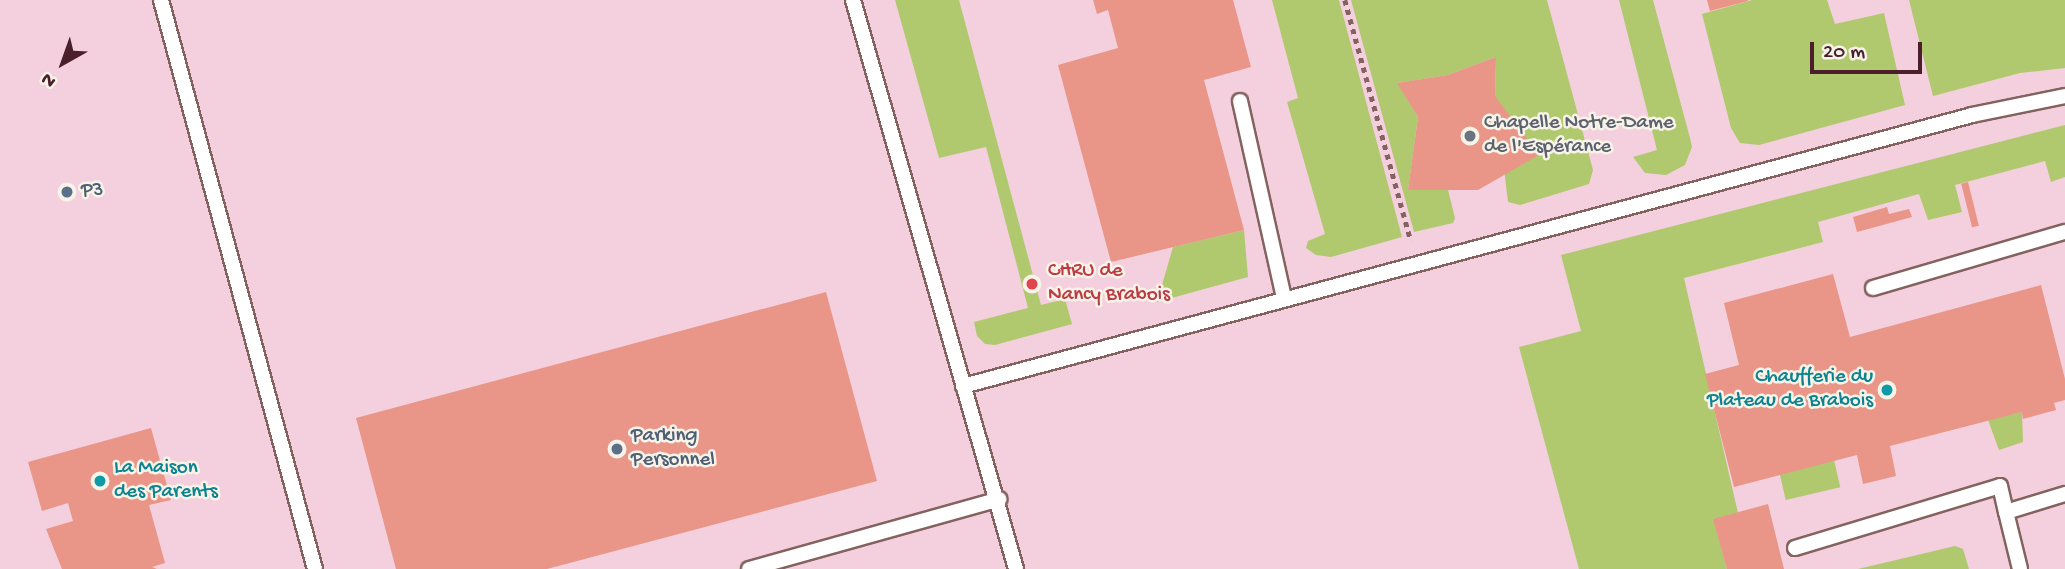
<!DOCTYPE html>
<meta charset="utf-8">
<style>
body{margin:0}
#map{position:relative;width:2065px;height:569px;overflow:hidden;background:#f0debf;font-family:"Gochi Hand",sans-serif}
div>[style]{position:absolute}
.built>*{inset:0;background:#f4cfde;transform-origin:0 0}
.green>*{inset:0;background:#b1c96e;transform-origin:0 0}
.building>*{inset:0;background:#e99587;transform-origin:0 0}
.path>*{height:4.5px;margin-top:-2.25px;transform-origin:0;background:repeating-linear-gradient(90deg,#84625f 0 5px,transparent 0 10px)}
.roads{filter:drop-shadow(2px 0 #84625f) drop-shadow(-2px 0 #84625f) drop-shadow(0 2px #84625f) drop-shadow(0 -2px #84625f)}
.service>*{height:14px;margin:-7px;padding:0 7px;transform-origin:7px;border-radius:7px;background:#fff}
.dots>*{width:19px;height:19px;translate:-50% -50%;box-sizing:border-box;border:4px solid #f7f3e8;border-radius:50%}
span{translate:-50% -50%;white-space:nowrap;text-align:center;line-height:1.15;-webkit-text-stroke:5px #f7f3e8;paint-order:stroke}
.worship-label{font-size:21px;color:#5b616d}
.left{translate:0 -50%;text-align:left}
.service-label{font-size:21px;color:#4e5e75}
.health-label{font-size:21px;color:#be3a42}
.culture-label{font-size:21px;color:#0d838f}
.right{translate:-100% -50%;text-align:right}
.north{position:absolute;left:28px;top:28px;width:70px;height:70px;-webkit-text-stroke:5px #f7f3e8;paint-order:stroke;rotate:220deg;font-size:19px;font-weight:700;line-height:28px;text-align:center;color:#4a1f2b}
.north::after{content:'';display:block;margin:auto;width:24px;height:32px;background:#4a1f2b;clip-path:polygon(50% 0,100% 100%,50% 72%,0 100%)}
.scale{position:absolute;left:1810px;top:42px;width:112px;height:32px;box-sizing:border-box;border:4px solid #4a1f2b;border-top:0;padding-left:9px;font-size:21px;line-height:24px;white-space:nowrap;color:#4a1f2b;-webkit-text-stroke:5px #f7f3e8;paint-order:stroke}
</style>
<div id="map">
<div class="built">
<div style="left:0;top:0;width:2065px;height:569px"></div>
</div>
<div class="green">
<div style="clip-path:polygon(895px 0,959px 0,1041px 305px,1065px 299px,1072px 324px,995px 345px,985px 344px,977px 336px,974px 322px,1028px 308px,986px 147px,939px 158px)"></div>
<div style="clip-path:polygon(1272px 0,1339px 0,1402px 237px,1331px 257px,1316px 255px,1306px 248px,1308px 241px,1325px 234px,1287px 102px,1298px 98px)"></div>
<div style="clip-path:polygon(1351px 0,1547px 0,1593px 170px,1589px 184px,1520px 205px,1508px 202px,1495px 96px,1496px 57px,1448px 75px,1398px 83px,1418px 117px,1408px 190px,1448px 190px,1455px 218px,1453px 223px,1414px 232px)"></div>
<div style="clip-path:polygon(1619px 0,1653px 0,1690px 138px,1692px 147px,1685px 165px,1666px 175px,1645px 173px,1633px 157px,1657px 150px)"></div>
<div style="clip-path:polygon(1752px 0,1827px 0,1835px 24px,1884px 13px,1905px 105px,1759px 145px,1740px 143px,1731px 128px,1702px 14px)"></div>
<div style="clip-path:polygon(1909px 0,2065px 0,2065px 68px,2020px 73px,1933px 96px)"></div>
<div style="clip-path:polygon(2065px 125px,2065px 177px,2051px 182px,2045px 161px,1955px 185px,1962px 212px,1928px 220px,1919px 194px,1818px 222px,1823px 242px,1684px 278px,1738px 513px,1714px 520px,1727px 569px,1579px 569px,1519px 347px,1581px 331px,1561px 255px)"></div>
<div style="clip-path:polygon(1244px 230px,1248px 277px,1157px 302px,1173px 247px)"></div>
<div style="clip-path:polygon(2022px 412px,2023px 442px,1999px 450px,1988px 420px)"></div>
<div style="left:1834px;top:460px;width:28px;height:56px;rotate:77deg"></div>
<div style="clip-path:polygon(1955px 546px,1963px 549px,1969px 569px,1858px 569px)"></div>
</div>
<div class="building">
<div style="clip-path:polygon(1093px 0,1233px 0,1251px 67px,1204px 80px,1244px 230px,1111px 262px,1058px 65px,1118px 48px,1108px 10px,1097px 14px)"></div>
<div style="clip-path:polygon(1707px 0,1748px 0,1748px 1px,1710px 11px)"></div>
<div style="clip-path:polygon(1496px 57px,1495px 96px,1539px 155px,1478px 190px,1408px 190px,1418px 117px,1397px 83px,1448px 75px)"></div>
<div style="left:1968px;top:182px;width:45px;height:7px;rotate:76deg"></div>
<div style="clip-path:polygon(1887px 207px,1889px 214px,1909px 209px,1912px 217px,1857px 232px,1853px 217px)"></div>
<div style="clip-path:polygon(1833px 274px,1850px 337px,2041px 285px,2065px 379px,2065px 400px,2054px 403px,2056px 410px,2023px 419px,2022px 412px,1890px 446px,1896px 476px,1863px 484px,1857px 455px,1734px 487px,1705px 374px,1739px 365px,1724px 303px)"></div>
<div style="clip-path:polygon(826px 292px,877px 481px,547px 569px,396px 569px,356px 418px)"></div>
<div style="clip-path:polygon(151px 428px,171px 500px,149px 505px,165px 563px,152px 567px,157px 569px,62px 569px,46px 529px,73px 521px,68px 503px,42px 511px,28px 462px)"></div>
<div style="clip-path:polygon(1768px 504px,1784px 569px,1727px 569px,1713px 519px)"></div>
</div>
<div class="path">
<div style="left:1345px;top:0;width:250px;rotate:74.7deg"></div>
</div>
<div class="roads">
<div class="service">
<div style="left:161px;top:0;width:589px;rotate:74.86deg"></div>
<div style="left:853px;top:0;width:592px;rotate:74.01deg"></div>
<div style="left:1240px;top:101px;width:202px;rotate:77.4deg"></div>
<div style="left:1873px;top:288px;width:200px;rotate:-16.3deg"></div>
<div style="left:963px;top:386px;width:1045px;rotate:-15.03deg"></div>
<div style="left:1972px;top:115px;width:95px;rotate:-11.5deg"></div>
<div style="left:1795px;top:548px;width:214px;rotate:-16.8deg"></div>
<div style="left:2000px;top:486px;width:27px;rotate:77deg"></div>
<div style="left:749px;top:569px;width:260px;rotate:-15.6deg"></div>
<div style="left:2020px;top:569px;width:59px;rotate:-103.8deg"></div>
<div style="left:2006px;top:512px;width:62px;rotate:-17deg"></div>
</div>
</div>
<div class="dots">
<div style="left:1470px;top:136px;background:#6b7280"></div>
<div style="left:67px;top:192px;background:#5c6f8a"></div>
<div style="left:1032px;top:284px;background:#e0444e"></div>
<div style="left:1887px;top:390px;background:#0f9aa8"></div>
<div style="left:617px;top:449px;background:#5c6f8a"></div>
<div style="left:100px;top:481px;background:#0f9aa8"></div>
</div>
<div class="worship-label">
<span class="left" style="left:1484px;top:136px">Chapelle Notre-Dame<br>de l'Espérance</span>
</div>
<div class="service-label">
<span class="left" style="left:81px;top:192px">P3</span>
<span class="left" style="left:631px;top:449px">Parking<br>Personnel</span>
</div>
<div class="health-label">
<span class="left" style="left:1048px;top:284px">CHRU de<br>Nancy Brabois</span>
</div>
<div class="culture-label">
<span class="right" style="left:1873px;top:390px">Chaufferie du<br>Plateau de Brabois</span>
<span class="left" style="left:114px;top:481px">La Maison<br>des Parents</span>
</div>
<div class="north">N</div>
<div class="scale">20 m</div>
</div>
